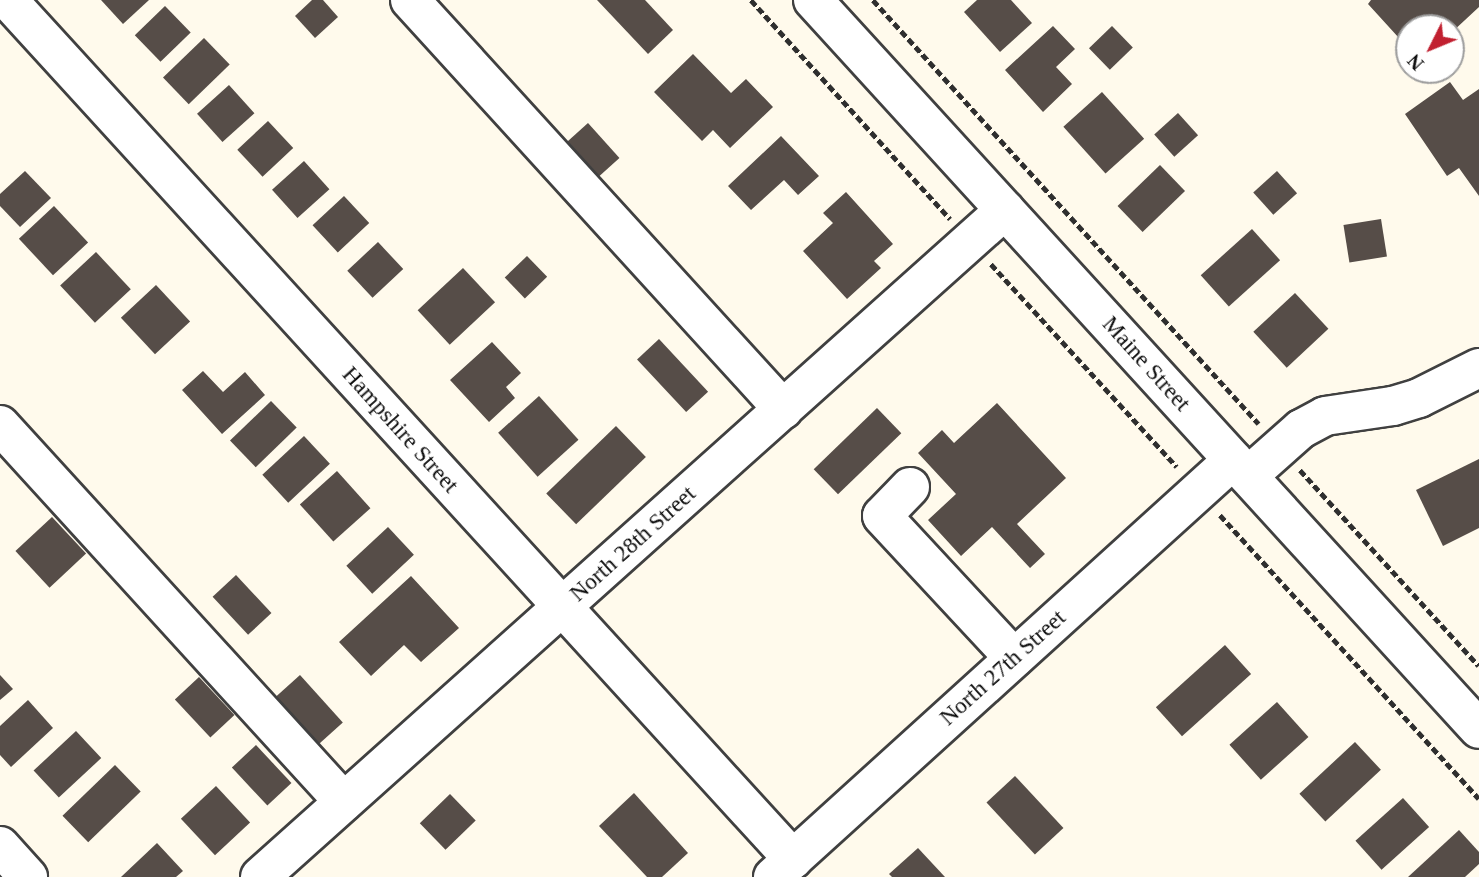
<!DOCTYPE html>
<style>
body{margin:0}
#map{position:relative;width:1479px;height:877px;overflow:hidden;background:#fffaec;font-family:Georgia,serif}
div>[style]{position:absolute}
.building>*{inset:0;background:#564d48;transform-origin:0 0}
.path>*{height:4.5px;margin-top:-2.25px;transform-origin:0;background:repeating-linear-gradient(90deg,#2f2f2f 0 7px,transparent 0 10.5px)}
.roads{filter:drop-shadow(2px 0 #404040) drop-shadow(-2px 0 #404040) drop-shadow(0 2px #404040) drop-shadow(0 -2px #404040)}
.minor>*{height:38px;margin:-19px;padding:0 19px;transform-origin:19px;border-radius:19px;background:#fff}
span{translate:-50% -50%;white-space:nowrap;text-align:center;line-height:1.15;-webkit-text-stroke:7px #fff;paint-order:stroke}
.street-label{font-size:23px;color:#0d0d0d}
.north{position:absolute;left:1395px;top:14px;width:70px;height:70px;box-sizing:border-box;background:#fff;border:2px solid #9e9e9e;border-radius:50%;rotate:227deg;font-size:19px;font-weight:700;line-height:28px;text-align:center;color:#0d0d0d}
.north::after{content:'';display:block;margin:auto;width:24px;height:32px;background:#c12030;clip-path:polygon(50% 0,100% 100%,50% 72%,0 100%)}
</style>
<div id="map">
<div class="building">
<div style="clip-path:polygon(101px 0,149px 0,123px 24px)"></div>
<div style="clip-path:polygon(312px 0,323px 0,338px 17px,315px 38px,295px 16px)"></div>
<div style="clip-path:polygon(597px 0,645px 0,673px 30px,648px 54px)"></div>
<div style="clip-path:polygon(977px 0,1011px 0,1032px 23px,1000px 52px,964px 12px)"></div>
<div style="clip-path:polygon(1371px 0,1479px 0,1479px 7px,1451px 33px,1451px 28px,1409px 28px,1409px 49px,1368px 4px)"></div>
<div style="left:165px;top:6px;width:37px;height:42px;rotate:46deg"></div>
<div style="clip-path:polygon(1053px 26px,1075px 49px,1056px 67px,1072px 84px,1043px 112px,1005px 70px)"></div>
<div style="left:1112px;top:26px;width:30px;height:32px;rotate:46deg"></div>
<div style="left:204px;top:38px;width:37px;height:57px;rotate:46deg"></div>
<div style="clip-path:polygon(693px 54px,731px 93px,746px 79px,773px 107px,730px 148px,713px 130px,702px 141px,654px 92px)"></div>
<div style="clip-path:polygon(1450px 82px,1463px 100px,1479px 89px,1479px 196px,1459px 168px,1447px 176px,1405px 114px)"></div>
<div style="left:229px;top:85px;width:38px;height:43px;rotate:48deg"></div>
<div style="left:1102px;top:92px;width:63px;height:52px;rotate:48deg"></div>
<div style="left:1178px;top:113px;width:30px;height:32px;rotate:48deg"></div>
<div style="left:268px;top:121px;width:37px;height:42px;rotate:47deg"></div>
<div style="left:588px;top:123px;width:47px;height:31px;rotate:48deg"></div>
<div style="clip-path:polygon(781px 136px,819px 176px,798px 195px,784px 180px,751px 210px,728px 186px)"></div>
<div style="left:304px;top:161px;width:38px;height:43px;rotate:48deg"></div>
<div style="left:1160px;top:165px;width:36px;height:59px;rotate:46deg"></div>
<div style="clip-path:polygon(25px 171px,51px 198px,20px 227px,0 206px,0 194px)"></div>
<div style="left:1277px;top:171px;width:30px;height:32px;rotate:48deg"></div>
<div style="clip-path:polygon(846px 192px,893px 244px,874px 261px,881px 268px,847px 299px,803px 251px,833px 223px,823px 213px)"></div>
<div style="left:344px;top:196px;width:37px;height:43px;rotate:47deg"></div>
<div style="left:54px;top:206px;width:50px;height:48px;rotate:47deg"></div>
<div style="left:1381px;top:219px;width:38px;height:38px;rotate:81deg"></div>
<div style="left:1252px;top:229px;width:42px;height:69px;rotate:48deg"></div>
<div style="left:378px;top:242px;width:37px;height:42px;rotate:47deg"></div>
<div style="left:96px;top:252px;width:51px;height:49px;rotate:47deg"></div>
<div style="left:527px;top:256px;width:29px;height:31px;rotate:46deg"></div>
<div style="left:463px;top:268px;width:47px;height:62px;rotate:47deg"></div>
<div style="left:156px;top:285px;width:50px;height:48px;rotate:47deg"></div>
<div style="left:1295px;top:293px;width:49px;height:57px;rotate:47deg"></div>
<div style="left:659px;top:339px;width:72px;height:30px;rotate:47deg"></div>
<div style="clip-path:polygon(492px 342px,521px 373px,506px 387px,515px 398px,489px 422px,450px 380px)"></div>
<div style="clip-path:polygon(203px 371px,223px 392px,245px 372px,265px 395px,222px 434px,182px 390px)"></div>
<div style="left:539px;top:396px;width:59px;height:55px;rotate:48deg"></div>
<div style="left:271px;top:401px;width:37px;height:57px;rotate:46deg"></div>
<div style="clip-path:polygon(997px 403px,1066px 478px,1017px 524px,1045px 554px,1030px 568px,992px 527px,961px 556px,928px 520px,956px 494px,918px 453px,942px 430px,954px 443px)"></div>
<div style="left:877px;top:408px;width:35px;height:88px;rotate:46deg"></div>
<div style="left:616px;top:426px;width:43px;height:97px;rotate:46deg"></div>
<div style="left:304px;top:436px;width:38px;height:57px;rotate:47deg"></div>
<div style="clip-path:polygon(1479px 459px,1479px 528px,1443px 546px,1416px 490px)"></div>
<div style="left:337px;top:471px;width:50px;height:50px;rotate:48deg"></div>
<div style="left:52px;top:517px;width:50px;height:50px;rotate:47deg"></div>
<div style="left:388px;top:527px;width:38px;height:57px;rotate:47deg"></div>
<div style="left:236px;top:575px;width:52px;height:32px;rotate:47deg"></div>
<div style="clip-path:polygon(411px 576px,459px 628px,421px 662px,404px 645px,371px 676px,339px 642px)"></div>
<div style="left:1225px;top:645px;width:39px;height:93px;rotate:48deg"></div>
<div style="clip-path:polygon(0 675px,13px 689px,0 700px)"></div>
<div style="left:300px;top:675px;width:64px;height:40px;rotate:48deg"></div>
<div style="left:199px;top:677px;width:52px;height:33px;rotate:47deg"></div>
<div style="clip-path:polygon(28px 700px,53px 728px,11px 767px,0 755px,0 726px)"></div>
<div style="left:1277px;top:702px;width:47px;height:64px;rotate:48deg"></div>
<div style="left:76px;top:731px;width:37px;height:58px;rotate:47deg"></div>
<div style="left:1355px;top:742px;width:38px;height:76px;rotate:47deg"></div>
<div style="left:256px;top:745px;width:52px;height:33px;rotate:47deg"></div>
<div style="left:115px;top:765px;width:37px;height:73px;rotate:46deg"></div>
<div style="left:1015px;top:776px;width:71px;height:39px;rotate:47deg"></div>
<div style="left:216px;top:786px;width:50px;height:48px;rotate:47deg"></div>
<div style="clip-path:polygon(634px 793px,688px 853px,662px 877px,647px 877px,599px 826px)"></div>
<div style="left:450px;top:794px;width:37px;height:42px;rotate:46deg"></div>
<div style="left:1403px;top:798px;width:39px;height:64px;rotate:48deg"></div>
<div style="clip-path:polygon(1459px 830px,1479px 852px,1479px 864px,1465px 877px,1408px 877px)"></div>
<div style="clip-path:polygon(157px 843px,183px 871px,176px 877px,121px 877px)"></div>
<div style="clip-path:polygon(918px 848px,945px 877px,892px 877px,889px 874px)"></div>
</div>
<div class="path">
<div style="left:751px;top:0;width:296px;rotate:47.7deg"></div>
<div style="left:873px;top:0;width:573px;rotate:47.69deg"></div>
<div style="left:991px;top:264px;width:275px;rotate:47.5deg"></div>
<div style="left:1300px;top:470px;width:265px;rotate:47.6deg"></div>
<div style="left:1220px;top:515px;width:384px;rotate:47.6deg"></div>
</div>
<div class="roads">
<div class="minor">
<div style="left:8px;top:0;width:1164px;rotate:47.58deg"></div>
<div style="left:410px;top:0;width:554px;rotate:47.64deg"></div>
<div style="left:813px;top:0;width:987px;rotate:47.59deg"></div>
<div style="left:0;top:425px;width:510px;rotate:47.62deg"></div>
<div style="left:1248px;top:476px;width:71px;rotate:-41.6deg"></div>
<div style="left:1301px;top:429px;width:27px;rotate:-28deg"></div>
<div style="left:1325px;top:416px;width:69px;rotate:-8.4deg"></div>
<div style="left:1393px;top:406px;width:27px;rotate:-17deg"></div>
<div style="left:1419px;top:398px;width:67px;rotate:-26.6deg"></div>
<div style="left:910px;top:487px;width:40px;rotate:134deg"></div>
<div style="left:882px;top:516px;width:194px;rotate:47.1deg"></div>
<div style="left:0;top:846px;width:42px;rotate:47.9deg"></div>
<div style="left:260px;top:877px;width:1000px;rotate:-41.84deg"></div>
<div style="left:773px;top:877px;width:621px;rotate:-42.19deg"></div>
</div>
</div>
<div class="street-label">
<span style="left:1146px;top:364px;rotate:48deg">Maine Street</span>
<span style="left:400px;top:430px;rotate:48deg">Hampshire Street</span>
<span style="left:633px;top:544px;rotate:-42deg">North 28th Street</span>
<span style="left:1003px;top:668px;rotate:-42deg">North 27th Street</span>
</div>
<div class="north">N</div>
</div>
